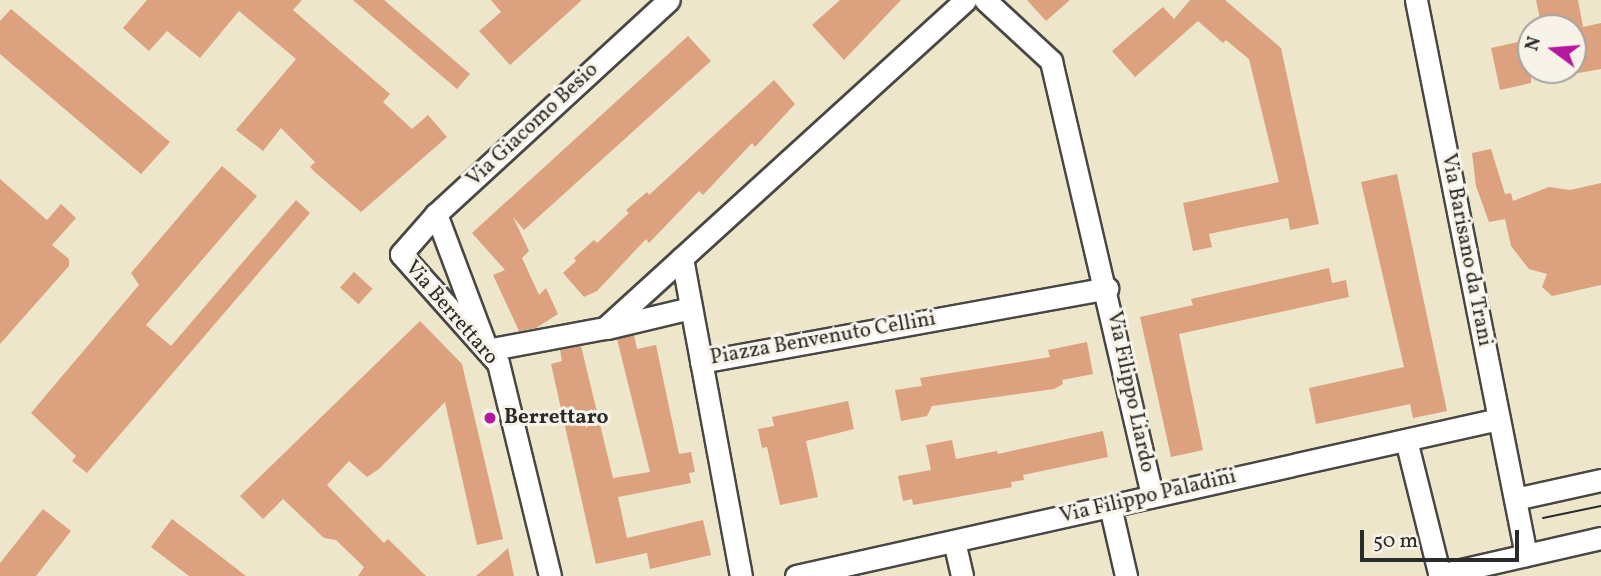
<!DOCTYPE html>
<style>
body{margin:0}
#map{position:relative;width:1601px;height:576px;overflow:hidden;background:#ede6ca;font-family:Vollkorn,serif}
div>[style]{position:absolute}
.building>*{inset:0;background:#dca17f;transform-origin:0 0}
.roads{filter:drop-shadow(2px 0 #484743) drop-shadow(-2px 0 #484743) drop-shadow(0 2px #484743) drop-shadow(0 -2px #484743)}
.minor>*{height:21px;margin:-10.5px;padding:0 10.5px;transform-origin:10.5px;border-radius:10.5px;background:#fff}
.tram>*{height:2px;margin:-1px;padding:0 1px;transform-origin:1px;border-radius:1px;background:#2b2b2b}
.dots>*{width:19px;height:19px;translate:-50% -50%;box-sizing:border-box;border:4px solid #f7f3e8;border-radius:50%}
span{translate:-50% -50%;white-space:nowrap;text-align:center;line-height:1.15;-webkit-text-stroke:6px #f7f3e8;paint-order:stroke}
.street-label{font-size:21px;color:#2b2b2b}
.poi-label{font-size:21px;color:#2b2b2b;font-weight:700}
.left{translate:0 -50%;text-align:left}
.north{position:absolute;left:1517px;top:14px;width:70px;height:70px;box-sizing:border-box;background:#f7f3e8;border:2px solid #a5a39c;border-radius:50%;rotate:286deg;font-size:19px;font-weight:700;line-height:28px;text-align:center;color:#2b2b2b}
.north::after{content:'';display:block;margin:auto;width:24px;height:32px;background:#b5179e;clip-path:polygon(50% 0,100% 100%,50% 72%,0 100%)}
.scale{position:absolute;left:1360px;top:530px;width:159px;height:32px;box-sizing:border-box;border:4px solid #2b2b2b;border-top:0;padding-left:9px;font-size:21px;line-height:24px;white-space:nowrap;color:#2b2b2b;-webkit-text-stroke:5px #f7f3e8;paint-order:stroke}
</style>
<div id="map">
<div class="building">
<div style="clip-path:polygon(147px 0,302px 0,293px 10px,390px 94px,383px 102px,412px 129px,428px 115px,447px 137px,361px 212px,316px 173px,310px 167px,315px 162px,281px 128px,263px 151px,236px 130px,296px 59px,239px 11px,200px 58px,167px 31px,149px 51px,123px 28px)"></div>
<div style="clip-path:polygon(353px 0,384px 0,470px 74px,457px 89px)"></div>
<div style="clip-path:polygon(491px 0,582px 0,510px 65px,479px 31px,501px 12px)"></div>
<div style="clip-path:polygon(840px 0,901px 0,844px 60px,812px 25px)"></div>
<div style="clip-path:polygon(1027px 0,1070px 0,1046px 21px)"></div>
<div style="clip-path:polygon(1190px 0,1225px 0,1281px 48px,1319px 224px,1290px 230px,1288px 218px,1237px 228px,1209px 234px,1212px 247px,1193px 251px,1183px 203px,1279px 182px,1249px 59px,1226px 40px,1223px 43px,1198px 21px,1135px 77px,1112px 51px,1163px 7px,1174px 19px)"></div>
<div style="clip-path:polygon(1536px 0,1578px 0,1583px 27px,1601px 23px,1601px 69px,1573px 74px,1573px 29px,1579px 28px,1542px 28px)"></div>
<div style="clip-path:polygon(11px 9px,170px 142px,141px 174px,0 54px,0 21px)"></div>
<div style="clip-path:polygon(688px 36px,711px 61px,524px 230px,513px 217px,529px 251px,522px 258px,539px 295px,546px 288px,558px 314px,536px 328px,519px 331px,493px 275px,505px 270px,472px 233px)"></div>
<div style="clip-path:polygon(1531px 39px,1531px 83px,1500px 90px,1491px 48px)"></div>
<div style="clip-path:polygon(774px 80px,795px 104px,755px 147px,752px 143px,703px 195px,699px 191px,649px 243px,646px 239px,597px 291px,584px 297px,563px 273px,576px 261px,574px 258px,594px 240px,597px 243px,629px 213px,626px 210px,647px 192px,649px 195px)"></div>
<div style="clip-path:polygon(1491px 149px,1505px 194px,1511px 193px,1513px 201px,1549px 187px,1570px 190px,1601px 183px,1601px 285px,1552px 296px,1542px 287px,1547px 274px,1529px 269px,1511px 246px,1505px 219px,1489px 222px,1476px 186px,1472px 153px)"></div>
<div style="clip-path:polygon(222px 166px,257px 196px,146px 325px,171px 346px,296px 200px,310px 213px,87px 473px,72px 461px,76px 456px,31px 413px,139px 285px,131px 273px)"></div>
<div style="clip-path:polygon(1397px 174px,1447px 411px,1413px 418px,1410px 404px,1316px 424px,1309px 388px,1404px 367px,1361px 182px)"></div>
<div style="clip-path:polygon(0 179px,47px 220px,61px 204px,76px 218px,52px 245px,69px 259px,69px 266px,0 344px)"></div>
<div style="clip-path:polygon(1329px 268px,1332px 283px,1346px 280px,1349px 297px,1179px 334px,1203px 450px,1171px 457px,1140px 317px,1193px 305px,1191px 299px)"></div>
<div style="left:354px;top:272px;width:25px;height:21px;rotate:42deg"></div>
<div style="clip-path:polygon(420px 321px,462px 364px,503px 539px,477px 545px,445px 402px,379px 469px,367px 477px,349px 461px,327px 485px,384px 543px,388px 539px,426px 576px,358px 576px,364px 567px,336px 540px,324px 538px,283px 499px,263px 519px,240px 496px)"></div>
<div style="clip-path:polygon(634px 335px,637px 349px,656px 345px,679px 454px,691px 452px,695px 472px,689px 473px,691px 483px,618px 497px,627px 538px,703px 520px,711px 555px,650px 569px,647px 553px,596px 564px,551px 364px,562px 361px,560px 350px,581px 346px,613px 478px,650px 472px,617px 339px)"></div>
<div style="clip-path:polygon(1087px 342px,1093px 374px,1062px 380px,1063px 384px,1054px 389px,932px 406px,927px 416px,901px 421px,895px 390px,922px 386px,920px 378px,1050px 357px,1048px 350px)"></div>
<div style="clip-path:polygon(848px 401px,854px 429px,806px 441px,818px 497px,780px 505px,767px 447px,762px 448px,758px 429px,774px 426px,772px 417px)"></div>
<div style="clip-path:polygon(1103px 431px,1108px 457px,1023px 475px,1024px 480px,1011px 482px,1012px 487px,913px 505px,912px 499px,903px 501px,898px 476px,931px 470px,926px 445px,952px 440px,956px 459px,997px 451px,998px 454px)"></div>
<div style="clip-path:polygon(43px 509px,71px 531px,36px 576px,0 576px,0 563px)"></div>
<div style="clip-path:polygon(172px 519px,246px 576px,189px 576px,151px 547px)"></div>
<div style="clip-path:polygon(508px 548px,514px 576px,476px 576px,496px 559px)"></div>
</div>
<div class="roads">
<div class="minor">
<div style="left:985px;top:0;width:90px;rotate:42.7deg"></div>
<div style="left:1051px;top:61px;width:447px;rotate:76.9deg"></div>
<div style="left:1416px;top:0;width:566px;rotate:78.79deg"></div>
<div style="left:436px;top:214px;width:145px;rotate:69.4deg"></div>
<div style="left:487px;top:350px;width:120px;rotate:-10.6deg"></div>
<div style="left:605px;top:328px;width:487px;rotate:-42.3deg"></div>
<div style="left:682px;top:258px;width:323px;rotate:79.5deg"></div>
<div style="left:607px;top:328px;width:86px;rotate:-13.4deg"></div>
<div style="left:701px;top:362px;width:413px;rotate:-10.3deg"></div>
<div style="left:1406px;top:440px;width:140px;rotate:76deg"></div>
<div style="left:1515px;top:499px;width:88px;rotate:-12.5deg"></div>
<div style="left:1110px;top:506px;width:72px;rotate:77.1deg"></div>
<div style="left:954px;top:541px;width:36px;rotate:77deg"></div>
<div style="left:1439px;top:575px;width:166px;rotate:-12.9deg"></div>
<div style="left:550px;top:576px;width:219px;rotate:-103.7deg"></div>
<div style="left:498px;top:363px;width:146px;rotate:-131.7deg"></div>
<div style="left:401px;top:254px;width:53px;rotate:-48.8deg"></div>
<div style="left:436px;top:214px;width:316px;rotate:-42.6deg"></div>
<div style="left:796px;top:576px;width:720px;rotate:-12.59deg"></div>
</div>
</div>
<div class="tram">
<div style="left:1543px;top:518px;width:59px;rotate:-11.7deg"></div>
</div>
<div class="dots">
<div style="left:490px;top:418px;background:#b5179e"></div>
</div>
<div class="street-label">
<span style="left:533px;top:125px;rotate:-43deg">Via Giacomo Besio</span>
<span style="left:1466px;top:250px;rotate:79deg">Via Barisano da Trani</span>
<span style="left:451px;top:313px;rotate:49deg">Via Berrettaro</span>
<span style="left:823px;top:339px;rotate:-10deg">Piazza Benvenuto Cellini</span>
<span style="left:1130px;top:392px;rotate:78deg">Via Filippo Liardo</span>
<span style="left:1148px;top:497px;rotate:-13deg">Via Filippo Paladini</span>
</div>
<div class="poi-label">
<span class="left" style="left:504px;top:418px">Berrettaro</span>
</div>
<div class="north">N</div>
<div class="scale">50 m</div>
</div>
